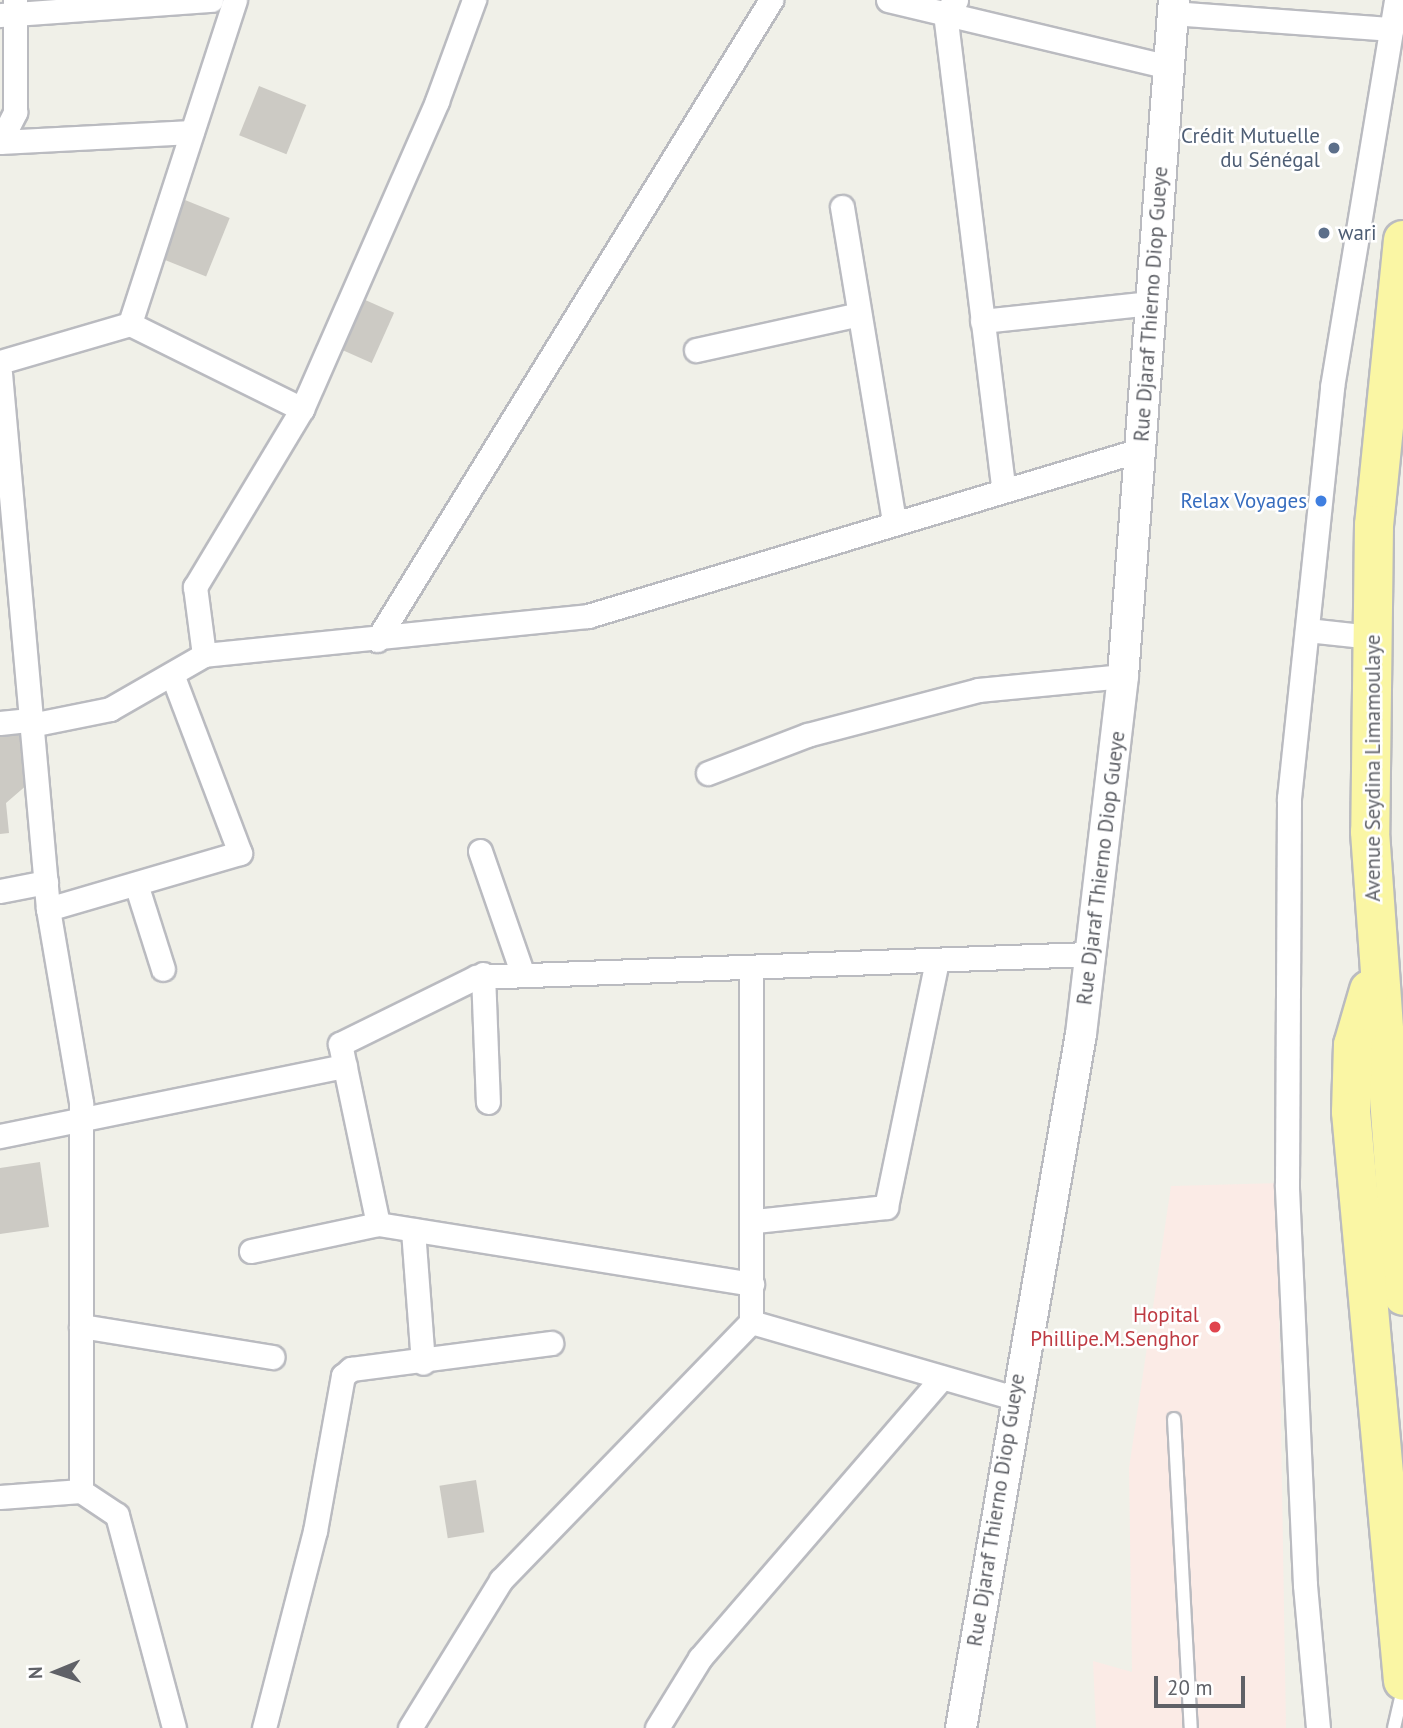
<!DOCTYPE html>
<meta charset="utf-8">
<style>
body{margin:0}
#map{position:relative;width:1403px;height:1728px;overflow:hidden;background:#f0f0e8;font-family:"PT Sans",sans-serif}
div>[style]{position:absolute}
.medical>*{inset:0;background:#fbebe6}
.building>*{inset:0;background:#cccac4;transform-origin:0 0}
.roads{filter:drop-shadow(2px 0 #babbc0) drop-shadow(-2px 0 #babbc0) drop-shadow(0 2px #babbc0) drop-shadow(0 -2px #babbc0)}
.service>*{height:12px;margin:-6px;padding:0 6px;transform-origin:6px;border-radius:6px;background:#fff}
.minor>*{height:23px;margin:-11.5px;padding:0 11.5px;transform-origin:11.5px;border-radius:11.5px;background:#fff}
.tertiary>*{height:30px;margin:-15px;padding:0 15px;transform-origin:15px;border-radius:15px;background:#fff}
.trunk>*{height:38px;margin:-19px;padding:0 19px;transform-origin:19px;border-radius:19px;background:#faf6a4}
.dots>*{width:19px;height:19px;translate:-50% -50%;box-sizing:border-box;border:4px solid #fff;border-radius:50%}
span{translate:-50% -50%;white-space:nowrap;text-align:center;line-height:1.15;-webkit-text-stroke:5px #fff;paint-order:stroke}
.service-label{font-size:21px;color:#4e5e75}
.right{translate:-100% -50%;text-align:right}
.left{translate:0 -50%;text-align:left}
.street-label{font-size:21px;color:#5f6167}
.shop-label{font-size:21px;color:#366cbe}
.health-label{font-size:21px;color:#be3a42}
.north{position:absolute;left:21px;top:1637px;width:70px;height:70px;-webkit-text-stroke:5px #fff;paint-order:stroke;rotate:268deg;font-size:19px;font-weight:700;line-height:28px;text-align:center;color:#5f6167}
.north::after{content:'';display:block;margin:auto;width:24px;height:32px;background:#5f6167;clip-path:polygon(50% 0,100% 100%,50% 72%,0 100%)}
.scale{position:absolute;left:1154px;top:1676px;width:91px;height:32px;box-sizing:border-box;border:4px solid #5f6167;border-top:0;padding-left:9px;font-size:21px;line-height:24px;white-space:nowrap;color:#5f6167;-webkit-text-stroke:5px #fff;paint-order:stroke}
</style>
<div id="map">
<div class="medical">
<div style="clip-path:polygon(1277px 1183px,1286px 1728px,1096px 1728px,1093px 1661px,1132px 1672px,1129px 1468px,1171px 1186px)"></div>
</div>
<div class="building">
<div style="left:259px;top:86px;width:51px;height:53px;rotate:22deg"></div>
<div style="left:175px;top:196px;width:59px;height:63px;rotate:22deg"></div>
<div style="left:363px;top:299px;width:34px;height:55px;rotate:24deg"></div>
<div style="clip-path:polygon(19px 725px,28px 784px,6px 803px,9px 833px,0 834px,0 728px)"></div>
<div style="clip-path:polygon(40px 1162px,49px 1227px,0 1234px,0 1168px)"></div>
<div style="left:476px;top:1480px;width:53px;height:37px;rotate:81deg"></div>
</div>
<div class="roads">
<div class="service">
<div style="left:1174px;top:1419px;width:309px;rotate:86.9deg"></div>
<div style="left:1394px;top:1728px;width:40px;rotate:-77deg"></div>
</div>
<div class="minor">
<div style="left:235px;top:0;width:341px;rotate:108deg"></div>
<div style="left:130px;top:324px;width:192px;rotate:26.3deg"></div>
<div style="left:888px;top:0;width:289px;rotate:13.4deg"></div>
<div style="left:956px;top:0;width:17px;rotate:130deg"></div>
<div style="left:945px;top:13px;width:478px;rotate:83deg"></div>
<div style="left:1173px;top:13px;width:219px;rotate:4.2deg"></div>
<div style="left:0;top:15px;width:212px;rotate:-4.1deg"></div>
<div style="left:0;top:142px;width:192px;rotate:-3deg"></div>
<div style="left:0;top:142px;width:34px;rotate:-63deg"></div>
<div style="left:15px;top:112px;width:112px;rotate:-90deg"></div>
<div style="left:842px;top:207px;width:319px;rotate:80.6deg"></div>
<div style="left:982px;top:321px;width:170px;rotate:-6.1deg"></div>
<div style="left:696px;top:350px;width:163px;rotate:-12.4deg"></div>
<div style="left:0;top:362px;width:135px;rotate:-16.3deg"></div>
<div style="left:0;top:373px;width:538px;rotate:84.88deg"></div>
<div style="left:48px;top:909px;width:197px;rotate:80.3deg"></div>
<div style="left:81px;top:1103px;width:388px;rotate:90deg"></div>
<div style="left:1307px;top:630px;width:64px;rotate:6.2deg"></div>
<div style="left:377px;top:640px;width:752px;rotate:-58.38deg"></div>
<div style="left:204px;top:655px;width:386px;rotate:-5.8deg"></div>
<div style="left:588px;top:616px;width:576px;rotate:-16.74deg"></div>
<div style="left:0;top:723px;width:30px;rotate:-6deg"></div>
<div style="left:31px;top:725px;width:81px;rotate:-11.4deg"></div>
<div style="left:110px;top:709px;width:108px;rotate:-29.9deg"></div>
<div style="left:204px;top:655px;width:69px;rotate:-97.5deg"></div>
<div style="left:195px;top:587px;width:208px;rotate:-59deg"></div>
<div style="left:302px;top:409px;width:336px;rotate:-66.3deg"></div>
<div style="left:437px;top:101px;width:108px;rotate:-69.9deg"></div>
<div style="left:708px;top:773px;width:106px;rotate:-21deg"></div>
<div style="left:807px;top:735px;width:177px;rotate:-14.7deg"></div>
<div style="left:978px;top:690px;width:146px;rotate:-5.5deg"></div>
<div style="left:480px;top:851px;width:131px;rotate:70.9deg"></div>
<div style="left:136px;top:884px;width:89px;rotate:72.4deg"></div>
<div style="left:0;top:891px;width:47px;rotate:-11.1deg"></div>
<div style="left:48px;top:909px;width:200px;rotate:-16.3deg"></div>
<div style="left:240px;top:853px;width:188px;rotate:-110.8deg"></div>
<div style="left:483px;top:974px;width:128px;rotate:87.8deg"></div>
<div style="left:0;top:1136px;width:352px;rotate:-11.5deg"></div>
<div style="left:755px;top:1221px;width:132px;rotate:-6.1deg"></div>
<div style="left:886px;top:1207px;width:251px;rotate:-78.3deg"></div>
<div style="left:378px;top:1224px;width:184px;rotate:-101.9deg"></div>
<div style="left:340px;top:1044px;width:152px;rotate:-26.2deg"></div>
<div style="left:476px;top:977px;width:614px;rotate:-2.15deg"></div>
<div style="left:413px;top:1230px;width:133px;rotate:85.7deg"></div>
<div style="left:251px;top:1251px;width:130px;rotate:-12deg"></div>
<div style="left:378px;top:1224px;width:379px;rotate:9.1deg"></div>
<div style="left:751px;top:1322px;width:274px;rotate:16.1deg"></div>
<div style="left:81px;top:1326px;width:194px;rotate:9.2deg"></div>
<div style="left:0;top:1497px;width:81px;rotate:-4.2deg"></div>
<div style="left:81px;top:1491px;width:43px;rotate:33.7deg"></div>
<div style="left:117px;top:1515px;width:220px;rotate:75deg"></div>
<div style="left:264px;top:1728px;width:203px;rotate:-75.5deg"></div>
<div style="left:315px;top:1531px;width:158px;rotate:-79.8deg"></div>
<div style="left:343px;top:1376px;width:11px;rotate:-41deg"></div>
<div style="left:351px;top:1369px;width:202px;rotate:-7.4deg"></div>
<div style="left:410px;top:1728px;width:174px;rotate:-58.4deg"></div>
<div style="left:501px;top:1580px;width:359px;rotate:-45.9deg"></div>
<div style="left:751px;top:1322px;width:355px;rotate:-90deg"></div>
<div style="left:657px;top:1728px;width:82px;rotate:-58.4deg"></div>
<div style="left:700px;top:1658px;width:370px;rotate:-49.2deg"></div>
<div style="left:1318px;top:1728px;width:144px;rotate:-95.2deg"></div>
<div style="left:1305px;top:1585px;width:401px;rotate:-92.6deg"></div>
<div style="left:1287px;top:1184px;width:386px;rotate:-89.7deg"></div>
<div style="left:1289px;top:798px;width:413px;rotate:-84deg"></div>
<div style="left:1332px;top:387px;width:392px;rotate:-80.6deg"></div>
</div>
<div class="tertiary">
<div style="left:961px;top:1728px;width:704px;rotate:-80.19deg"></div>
<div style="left:1081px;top:1034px;width:360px;rotate:-83.3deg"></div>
<div style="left:1123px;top:676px;width:678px;rotate:-85.69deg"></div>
</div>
<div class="trunk">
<div style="left:1403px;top:240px;width:286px;rotate:95.8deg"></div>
<div style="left:1374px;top:525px;width:307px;rotate:90.7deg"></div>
<div style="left:1370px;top:832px;width:465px;rotate:85.9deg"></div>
<div style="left:1369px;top:990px;width:57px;rotate:106.2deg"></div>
<div style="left:1353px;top:1045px;width:67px;rotate:91.7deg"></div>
<div style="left:1351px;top:1112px;width:571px;rotate:84.78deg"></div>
</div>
</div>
<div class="dots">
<div style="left:1334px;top:148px;background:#5c6f8a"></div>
<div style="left:1324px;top:233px;background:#5c6f8a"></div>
<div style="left:1321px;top:501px;background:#3f7fe0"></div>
<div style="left:1215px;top:1327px;background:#e0444e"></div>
</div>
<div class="service-label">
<span class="right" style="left:1320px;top:148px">Crédit Mutuelle<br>du Sénégal</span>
<span class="left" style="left:1338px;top:233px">wari</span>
</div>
<div class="street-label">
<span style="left:1151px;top:304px;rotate:-86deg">Rue Djaraf Thierno Diop Gueye</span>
<span style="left:1373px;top:768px;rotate:-90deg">Avenue Seydina Limamoulaye</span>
<span style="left:1101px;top:868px;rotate:-83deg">Rue Djaraf Thierno Diop Gueye</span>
<span style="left:996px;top:1510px;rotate:-81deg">Rue Djaraf Thierno Diop Gueye</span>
</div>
<div class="shop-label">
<span class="right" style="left:1307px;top:501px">Relax Voyages</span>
</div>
<div class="health-label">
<span class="right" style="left:1199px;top:1327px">Hopital<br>Phillipe.M.Senghor</span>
</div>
<div class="north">N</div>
<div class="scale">20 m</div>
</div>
